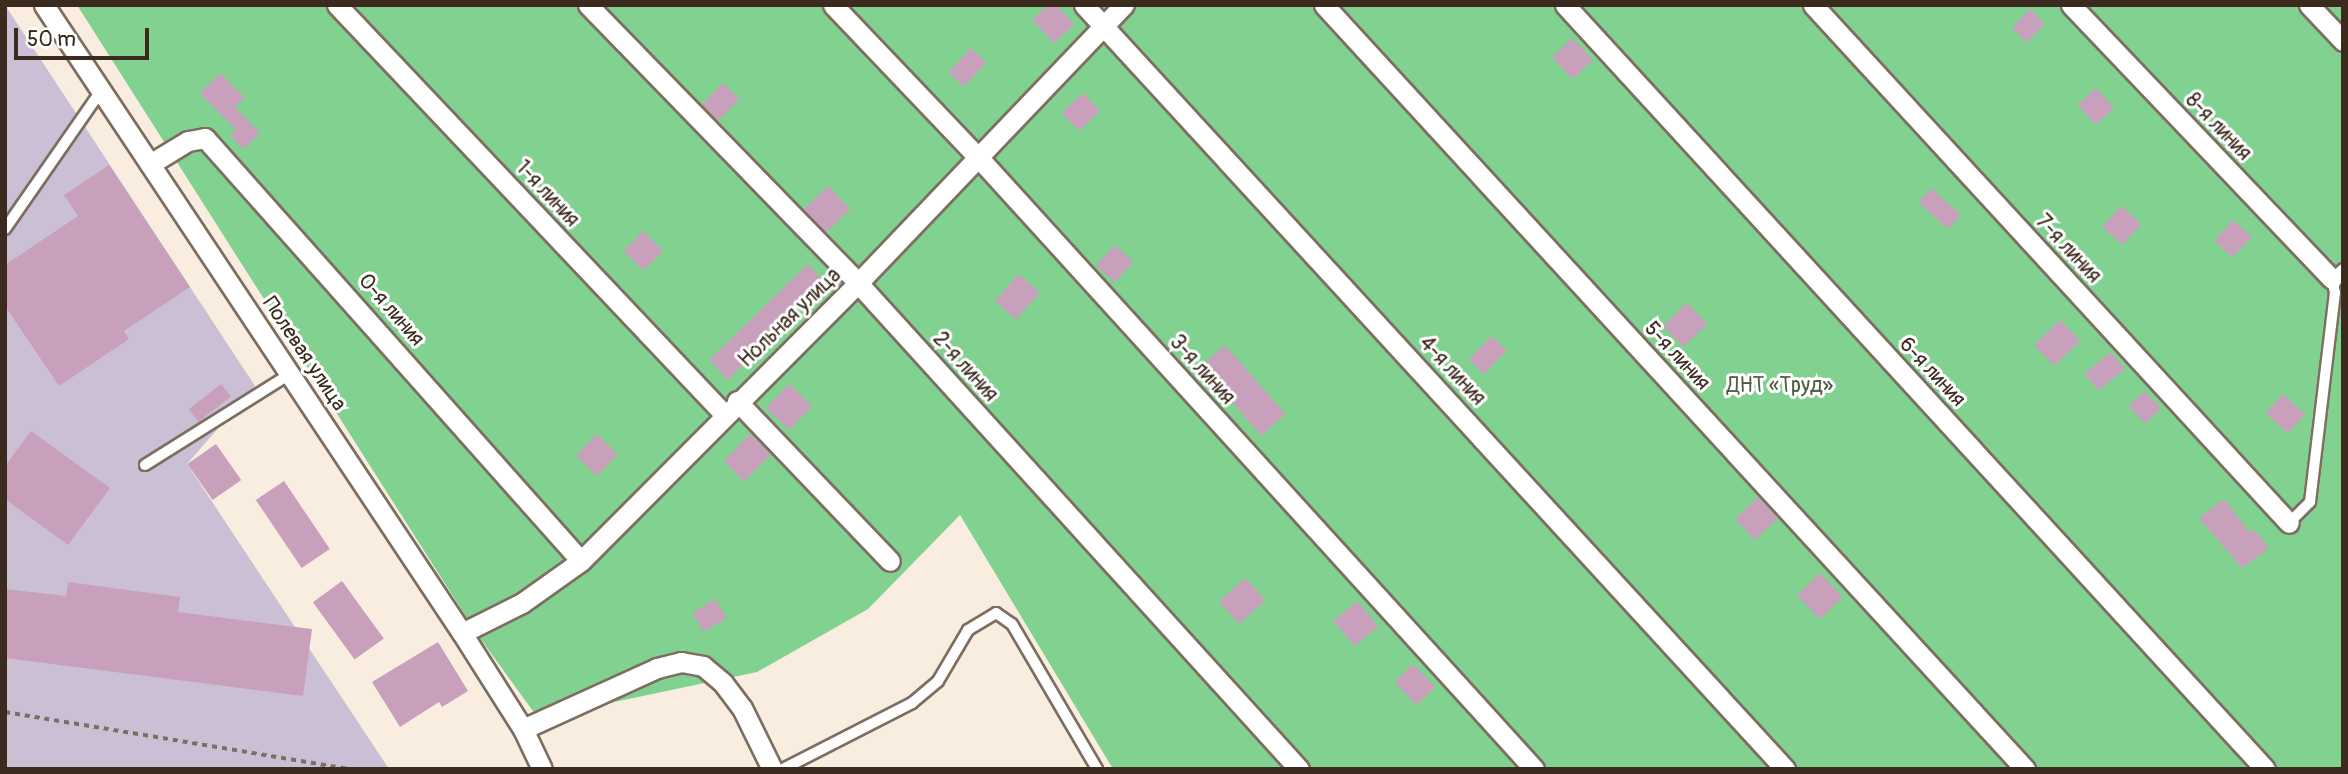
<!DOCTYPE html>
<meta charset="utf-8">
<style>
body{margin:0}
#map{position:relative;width:2348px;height:774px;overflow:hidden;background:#f8edde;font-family:Pangolin,sans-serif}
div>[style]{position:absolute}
.industrial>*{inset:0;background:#cbbfd5}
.green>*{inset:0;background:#81d191}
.building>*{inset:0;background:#c9a0bc;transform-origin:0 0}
.path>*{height:3.5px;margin-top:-1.75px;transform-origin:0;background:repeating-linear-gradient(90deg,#7d6e61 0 5px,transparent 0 10px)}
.roads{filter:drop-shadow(2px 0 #7d6e61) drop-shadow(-2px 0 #7d6e61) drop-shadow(0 2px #7d6e61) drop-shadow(0 -2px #7d6e61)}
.lane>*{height:10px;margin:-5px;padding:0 5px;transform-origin:5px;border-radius:5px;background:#fff}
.street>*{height:19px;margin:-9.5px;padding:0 9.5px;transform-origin:9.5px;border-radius:9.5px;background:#fff}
span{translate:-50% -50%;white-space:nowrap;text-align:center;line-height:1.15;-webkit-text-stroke:6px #fff;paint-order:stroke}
.street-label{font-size:21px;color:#3b2a1e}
.park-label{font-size:21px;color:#505c40}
.frame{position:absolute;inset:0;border:7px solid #3b2a1e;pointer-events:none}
.scale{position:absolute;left:14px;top:28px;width:135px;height:32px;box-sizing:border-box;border:4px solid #3b2a1e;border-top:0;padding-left:9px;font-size:21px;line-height:24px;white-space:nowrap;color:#3b2a1e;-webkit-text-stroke:5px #fff;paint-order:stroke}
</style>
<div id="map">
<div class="industrial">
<div style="clip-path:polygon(5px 5px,255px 386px,187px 464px,389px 769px,5px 769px)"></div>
</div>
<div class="green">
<div style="clip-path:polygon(77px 5px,2343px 5px,2343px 769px,1113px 769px,960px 515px,868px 609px,757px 672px,538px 718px,477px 634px)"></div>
</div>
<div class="building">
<div style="clip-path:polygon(1048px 5px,1056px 5px,1074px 24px,1054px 43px,1032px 20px)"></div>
<div style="left:2030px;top:9px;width:21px;height:26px;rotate:45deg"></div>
<div style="left:1572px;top:38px;width:30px;height:28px;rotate:46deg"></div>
<div style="left:971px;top:48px;width:21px;height:33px;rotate:43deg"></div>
<div style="clip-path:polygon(220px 73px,245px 98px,235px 107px,260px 133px,243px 149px,230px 135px,236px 130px,200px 93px)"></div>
<div style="left:723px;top:83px;width:23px;height:30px;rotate:45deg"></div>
<div style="left:2096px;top:88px;width:27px;height:25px;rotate:48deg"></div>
<div style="left:1083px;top:93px;width:25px;height:29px;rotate:47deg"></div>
<div style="clip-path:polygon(109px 165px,190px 287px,124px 331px,129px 339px,59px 386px,5px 306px,5px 265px,78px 216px,64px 195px)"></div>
<div style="left:828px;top:186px;width:32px;height:34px;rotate:46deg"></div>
<div style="left:1931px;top:188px;width:40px;height:19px;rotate:42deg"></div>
<div style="left:2121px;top:206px;width:27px;height:28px;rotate:42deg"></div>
<div style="left:2233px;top:220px;width:25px;height:28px;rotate:42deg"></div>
<div style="left:643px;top:231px;width:28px;height:28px;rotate:44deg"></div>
<div style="left:1115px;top:245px;width:25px;height:28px;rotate:43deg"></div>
<div style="clip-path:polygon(808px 264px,823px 281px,728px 380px,709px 360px)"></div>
<div style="left:1019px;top:274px;width:28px;height:36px;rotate:42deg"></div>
<div style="left:1687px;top:303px;width:29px;height:33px;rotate:46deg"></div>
<div style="left:2060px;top:320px;width:29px;height:36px;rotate:46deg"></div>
<div style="left:1492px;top:336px;width:21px;height:33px;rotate:45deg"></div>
<div style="left:1225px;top:345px;width:92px;height:32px;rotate:49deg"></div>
<div style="left:2111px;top:352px;width:22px;height:34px;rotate:51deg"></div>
<div style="left:221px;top:384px;width:16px;height:41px;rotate:52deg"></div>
<div style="left:789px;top:384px;width:32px;height:33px;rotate:44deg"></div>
<div style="left:2145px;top:391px;width:24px;height:22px;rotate:48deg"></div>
<div style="left:2283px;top:394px;width:30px;height:26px;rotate:42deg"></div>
<div style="clip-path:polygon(31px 431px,110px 488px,68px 545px,5px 499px,5px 466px)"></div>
<div style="left:597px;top:434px;width:29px;height:30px;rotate:44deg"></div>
<div style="left:750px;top:434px;width:29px;height:38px;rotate:44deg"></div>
<div style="left:216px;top:444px;width:44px;height:35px;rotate:55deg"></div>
<div style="left:284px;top:481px;width:82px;height:34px;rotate:56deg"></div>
<div style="left:1758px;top:497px;width:29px;height:32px;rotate:46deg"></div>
<div style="clip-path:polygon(2224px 499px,2250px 533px,2254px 529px,2269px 548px,2242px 568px,2199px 518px)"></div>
<div style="left:1820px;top:573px;width:33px;height:32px;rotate:46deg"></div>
<div style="left:1245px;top:578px;width:30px;height:35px;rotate:48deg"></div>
<div style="left:342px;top:581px;width:71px;height:36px;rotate:54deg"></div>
<div style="clip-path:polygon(68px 582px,180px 597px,178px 612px,312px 629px,303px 696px,5px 658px,5px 589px,66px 596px)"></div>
<div style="left:715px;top:599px;width:22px;height:27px;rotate:58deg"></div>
<div style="left:1357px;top:601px;width:33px;height:31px;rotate:50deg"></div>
<div style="clip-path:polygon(438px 642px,468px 691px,442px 707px,439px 702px,400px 727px,372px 682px)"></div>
<div style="left:1413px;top:664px;width:32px;height:26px;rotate:46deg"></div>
</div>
<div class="path">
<div style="left:5px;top:712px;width:350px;rotate:9.4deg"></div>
<div style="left:722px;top:769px;width:15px"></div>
</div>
<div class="roads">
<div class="lane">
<div style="left:5px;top:229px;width:168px;rotate:-55.2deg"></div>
<div style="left:145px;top:465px;width:171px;rotate:-32.1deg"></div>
<div style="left:2289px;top:523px;width:30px;rotate:-45deg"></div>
<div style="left:2310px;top:502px;width:210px;rotate:-83.2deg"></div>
<div style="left:2335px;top:293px;width:14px;rotate:-102deg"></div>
<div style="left:2332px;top:279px;width:15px;rotate:-42deg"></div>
<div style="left:783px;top:769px;width:145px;rotate:-27.1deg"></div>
<div style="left:912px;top:703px;width:34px;rotate:-40deg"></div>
<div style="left:938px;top:681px;width:59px;rotate:-59.5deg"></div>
<div style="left:968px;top:630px;width:33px;rotate:-31deg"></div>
<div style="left:996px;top:613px;width:19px;rotate:35deg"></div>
<div style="left:1012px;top:624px;width:168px;rotate:59.6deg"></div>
</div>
<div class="street">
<div style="left:44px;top:5px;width:754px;rotate:56.35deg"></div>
<div style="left:462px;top:633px;width:114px;rotate:57.6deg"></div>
<div style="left:523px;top:729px;width:44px;rotate:64.6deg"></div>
<div style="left:337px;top:5px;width:563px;rotate:46.58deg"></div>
<div style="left:588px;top:5px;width:388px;rotate:45.8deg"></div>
<div style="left:858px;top:283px;width:656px;rotate:47.78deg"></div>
<div style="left:833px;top:5px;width:210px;rotate:46.4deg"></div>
<div style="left:978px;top:157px;width:827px;rotate:47.74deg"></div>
<div style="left:1084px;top:5px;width:1037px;rotate:47.46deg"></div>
<div style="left:1324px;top:5px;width:1037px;rotate:47.46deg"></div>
<div style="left:1565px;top:5px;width:1036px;rotate:47.5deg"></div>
<div style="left:1813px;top:5px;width:703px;rotate:47.42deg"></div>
<div style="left:2071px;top:5px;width:378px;rotate:46.4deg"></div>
<div style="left:2309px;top:5px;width:50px;rotate:46.6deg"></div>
<div style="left:150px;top:164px;width:44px;rotate:-31.2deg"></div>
<div style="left:188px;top:141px;width:17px;rotate:-10deg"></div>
<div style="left:205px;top:138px;width:566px;rotate:48.37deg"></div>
<div style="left:737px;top:401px;width:221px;rotate:46.3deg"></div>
<div style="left:462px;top:633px;width:67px;rotate:-26.6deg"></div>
<div style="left:522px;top:603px;width:72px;rotate:-35.4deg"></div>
<div style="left:581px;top:561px;width:392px;rotate:-45.1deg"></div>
<div style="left:858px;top:283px;width:385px;rotate:-46.3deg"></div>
<div style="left:523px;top:729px;width:147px;rotate:-24.5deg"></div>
<div style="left:657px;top:668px;width:25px;rotate:-14deg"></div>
<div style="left:681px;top:662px;width:22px;rotate:10deg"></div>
<div style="left:703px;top:666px;width:26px;rotate:40deg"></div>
<div style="left:723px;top:683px;width:31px;rotate:53deg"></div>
<div style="left:742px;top:708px;width:68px;rotate:63.8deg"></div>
</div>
</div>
<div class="street-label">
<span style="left:2218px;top:127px;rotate:46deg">8-я линия</span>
<span style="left:547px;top:194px;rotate:47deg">1-я линия</span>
<span style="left:2068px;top:249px;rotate:47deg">7-я линия</span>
<span style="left:391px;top:310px;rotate:49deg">0-я линия</span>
<span style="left:790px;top:318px;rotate:-44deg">Нольная улица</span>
<span style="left:304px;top:354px;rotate:56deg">Полевая улица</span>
<span style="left:1677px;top:356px;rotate:47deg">5-я линия</span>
<span style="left:965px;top:367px;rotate:48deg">2-я линия</span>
<span style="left:1202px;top:370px;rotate:48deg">3-я линия</span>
<span style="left:1452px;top:371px;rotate:47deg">4-я линия</span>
<span style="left:1932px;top:372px;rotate:47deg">6-я линия</span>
</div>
<div class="park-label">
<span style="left:1780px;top:386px">ДНТ «Труд»</span>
</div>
<div class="frame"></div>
<div class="scale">50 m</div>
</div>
